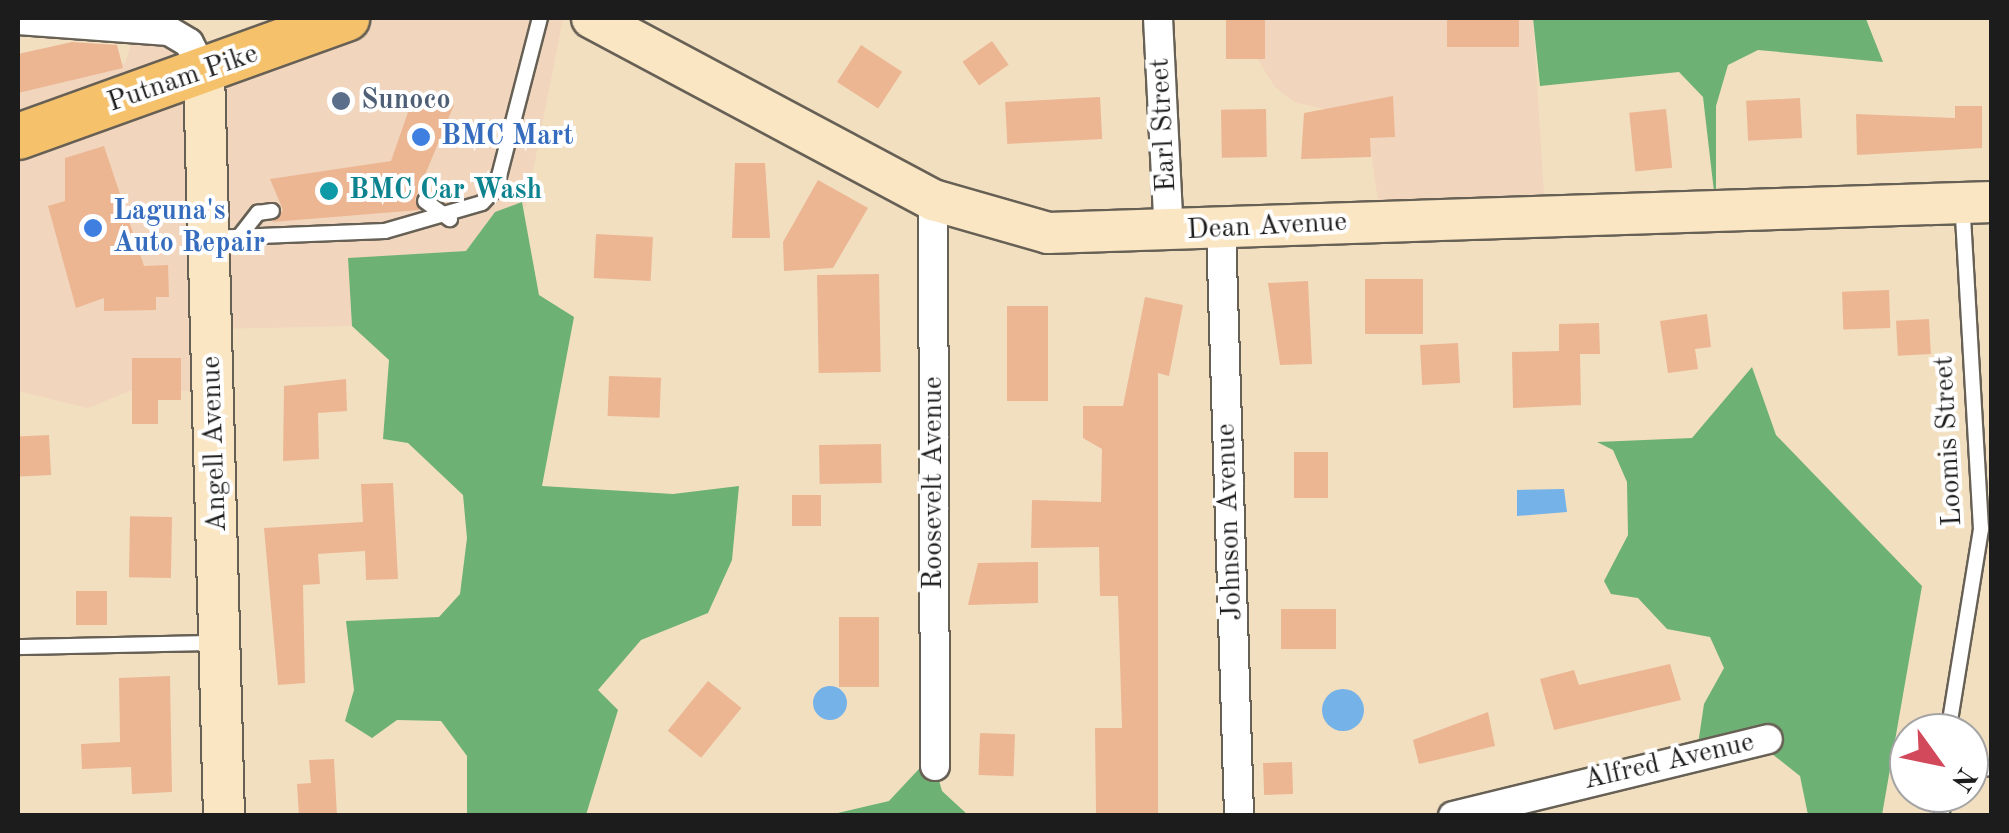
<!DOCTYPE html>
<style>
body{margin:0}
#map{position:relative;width:2009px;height:833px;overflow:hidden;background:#f2dfc0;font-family:"Old Standard TT",serif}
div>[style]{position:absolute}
.built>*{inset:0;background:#f1d5bd}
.forest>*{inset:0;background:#6eb174}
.water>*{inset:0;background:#75b2e8}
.round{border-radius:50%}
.building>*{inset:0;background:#ecb693;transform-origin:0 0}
.roads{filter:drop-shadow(2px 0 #676055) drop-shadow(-2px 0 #676055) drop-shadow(0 2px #676055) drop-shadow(0 -2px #676055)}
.lane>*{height:14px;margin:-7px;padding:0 7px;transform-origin:7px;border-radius:7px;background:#fff}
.street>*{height:28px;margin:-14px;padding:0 14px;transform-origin:14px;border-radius:14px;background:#fff}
.secondary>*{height:40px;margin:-20px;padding:0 20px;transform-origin:20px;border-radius:20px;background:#fbe6c4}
.primary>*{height:45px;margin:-22.5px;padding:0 22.5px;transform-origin:22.5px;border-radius:22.5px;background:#f5c16b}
.dots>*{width:28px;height:28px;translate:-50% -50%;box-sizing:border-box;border:5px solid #fff;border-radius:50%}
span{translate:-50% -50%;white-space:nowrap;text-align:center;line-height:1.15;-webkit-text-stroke:8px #fff;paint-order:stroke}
.street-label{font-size:28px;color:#1c1c1c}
.service-label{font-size:28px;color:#4e5e75;font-weight:700}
.left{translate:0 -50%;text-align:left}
.shop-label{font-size:28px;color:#366cbe;font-weight:700}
.culture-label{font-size:28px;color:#0d838f;font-weight:700}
.frame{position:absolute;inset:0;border:20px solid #1c1c1c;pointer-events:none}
.north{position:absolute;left:1889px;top:713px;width:100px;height:100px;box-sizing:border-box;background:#fff;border:2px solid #a4a4a4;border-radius:50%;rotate:123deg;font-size:28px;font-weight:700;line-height:40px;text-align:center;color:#1c1c1c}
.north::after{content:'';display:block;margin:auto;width:35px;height:45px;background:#d1495b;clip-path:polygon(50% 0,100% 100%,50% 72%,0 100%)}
</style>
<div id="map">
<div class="built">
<div style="clip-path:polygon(332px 18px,563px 18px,526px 207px,495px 212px,466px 251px,348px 258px,352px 326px,216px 329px,210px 392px,135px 389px,88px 408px,18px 391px,18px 75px,125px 63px,135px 32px,219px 57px)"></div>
<div style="clip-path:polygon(1254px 18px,1533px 18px,1545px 210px,1380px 216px,1369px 138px,1352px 116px,1294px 102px,1275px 87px,1254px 54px)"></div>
</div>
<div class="forest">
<div style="clip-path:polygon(1533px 18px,1866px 19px,1883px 62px,1758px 50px,1728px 65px,1716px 106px,1716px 209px,1703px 97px,1679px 72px,1540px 86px)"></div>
<div style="clip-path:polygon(522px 202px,539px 295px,574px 317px,542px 486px,673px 494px,739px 486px,732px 560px,708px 613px,641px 640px,598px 690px,618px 710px,586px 815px,467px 815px,467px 756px,441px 721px,397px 720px,372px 738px,345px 721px,354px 690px,346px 621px,439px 617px,460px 594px,467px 538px,463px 495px,408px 443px,383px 439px,389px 360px,352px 326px,348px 258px,466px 251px,495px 212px)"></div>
<div style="clip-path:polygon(1752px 367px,1776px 435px,1922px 586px,1882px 815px,1808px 815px,1800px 776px,1752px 738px,1697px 751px,1704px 704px,1724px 668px,1710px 637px,1667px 629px,1638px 598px,1611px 594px,1604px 581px,1628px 535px,1627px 482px,1613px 450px,1597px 442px,1692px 438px)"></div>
<div style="clip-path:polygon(932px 755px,942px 791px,968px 815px,825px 816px,889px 801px)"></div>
</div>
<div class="water">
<div style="clip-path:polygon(1517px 490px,1564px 489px,1567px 512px,1517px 516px)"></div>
<div class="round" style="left:813px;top:686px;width:34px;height:34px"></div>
<div class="round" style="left:1322px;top:689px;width:42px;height:42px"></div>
</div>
<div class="building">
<div style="left:1226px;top:18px;width:39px;height:41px"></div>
<div style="left:1447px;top:18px;width:72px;height:29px"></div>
<div style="left:992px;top:41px;width:29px;height:36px;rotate:55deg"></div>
<div style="clip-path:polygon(72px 42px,117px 45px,123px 68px,18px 93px,18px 54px)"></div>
<div style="left:861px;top:45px;width:49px;height:44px;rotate:33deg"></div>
<div style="clip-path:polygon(415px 92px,454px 105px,415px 199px,419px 210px,272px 222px,283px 210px,270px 179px,391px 161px)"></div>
<div style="clip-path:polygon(1393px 96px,1395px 137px,1370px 138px,1371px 157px,1301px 159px,1304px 113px)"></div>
<div style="left:1100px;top:97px;width:42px;height:95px;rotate:87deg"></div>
<div style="left:1800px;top:98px;width:40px;height:54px;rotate:87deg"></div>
<div style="clip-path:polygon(1955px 106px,1982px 106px,1982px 148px,1857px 155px,1856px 114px,1955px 118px)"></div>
<div style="left:1266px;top:109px;width:48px;height:45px;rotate:89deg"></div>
<div style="left:1666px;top:109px;width:59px;height:37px;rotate:84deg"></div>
<div style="clip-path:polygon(104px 146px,144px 266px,168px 265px,169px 297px,156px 297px,156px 310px,104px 311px,104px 298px,76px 308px,48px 206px,65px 201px,65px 158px)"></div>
<div style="clip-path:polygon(735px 163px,765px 163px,770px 238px,732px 238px)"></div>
<div style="clip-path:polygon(818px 180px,868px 208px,833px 268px,784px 271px,783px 242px)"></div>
<div style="left:596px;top:234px;width:57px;height:44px;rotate:3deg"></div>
<div style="left:879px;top:274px;width:98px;height:62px;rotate:89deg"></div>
<div style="left:1423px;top:279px;width:55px;height:58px;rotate:90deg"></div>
<div style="clip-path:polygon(1308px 281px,1312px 364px,1280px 365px,1268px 283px)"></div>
<div style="left:1889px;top:290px;width:38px;height:47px;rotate:88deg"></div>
<div style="clip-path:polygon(1145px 297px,1183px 305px,1169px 376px,1158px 373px,1158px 816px,1096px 816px,1095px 728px,1122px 728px,1118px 596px,1100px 596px,1099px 547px,1031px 548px,1032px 500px,1101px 502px,1102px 449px,1083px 438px,1083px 406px,1123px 406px)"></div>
<div style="left:1007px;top:306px;width:41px;height:95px"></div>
<div style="clip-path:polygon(1707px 314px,1711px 347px,1695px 349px,1698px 369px,1668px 373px,1660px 321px)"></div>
<div style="left:1929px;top:319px;width:35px;height:33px;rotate:87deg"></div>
<div style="clip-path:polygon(1599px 323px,1600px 354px,1580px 354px,1581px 405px,1513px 408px,1512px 352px,1559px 351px,1559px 324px)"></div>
<div style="left:1458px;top:343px;width:40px;height:38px;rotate:87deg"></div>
<div style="clip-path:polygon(132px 358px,181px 358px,181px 400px,158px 400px,158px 424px,132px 424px)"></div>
<div style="left:609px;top:376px;width:52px;height:40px;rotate:2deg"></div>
<div style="clip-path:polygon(346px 379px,347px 411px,318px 413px,319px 459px,283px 461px,284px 386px)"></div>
<div style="left:49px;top:435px;width:40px;height:31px;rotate:87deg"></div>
<div style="left:881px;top:444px;width:39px;height:62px;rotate:89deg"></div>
<div style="left:1294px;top:452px;width:34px;height:46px"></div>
<div style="clip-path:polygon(393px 483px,398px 579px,366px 580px,365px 551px,318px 554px,320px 584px,303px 585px,305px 683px,278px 685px,264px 528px,363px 522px,361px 484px)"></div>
<div style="left:792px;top:495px;width:29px;height:31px"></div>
<div style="left:172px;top:517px;width:61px;height:42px;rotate:91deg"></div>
<div style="clip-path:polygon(1038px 562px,1038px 603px,968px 605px,978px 563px)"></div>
<div style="left:76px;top:591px;width:31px;height:34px"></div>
<div style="left:1281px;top:609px;width:55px;height:40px"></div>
<div style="left:879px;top:617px;width:70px;height:40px;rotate:90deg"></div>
<div style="clip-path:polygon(1670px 664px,1681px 700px,1554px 730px,1540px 679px,1574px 670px,1579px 685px)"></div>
<div style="clip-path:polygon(170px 676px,172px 792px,132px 794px,131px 767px,82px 769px,81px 744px,120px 742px,119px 678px)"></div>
<div style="left:708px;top:681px;width:43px;height:64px;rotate:39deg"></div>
<div style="clip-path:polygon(1488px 712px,1495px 746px,1419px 764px,1413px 740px)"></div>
<div style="left:980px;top:733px;width:35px;height:42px;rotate:2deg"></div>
<div style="clip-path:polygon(334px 759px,337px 816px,299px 816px,297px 784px,311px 783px,309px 760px)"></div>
<div style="left:1292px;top:762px;width:32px;height:29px;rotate:88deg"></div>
</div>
<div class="roads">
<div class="lane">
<div style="left:425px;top:201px;width:31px;rotate:36deg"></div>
<div style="left:239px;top:237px;width:31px;rotate:-52deg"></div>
<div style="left:258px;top:213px;width:14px;rotate:-8deg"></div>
<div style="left:210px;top:238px;width:175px;rotate:-2.3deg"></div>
<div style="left:385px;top:231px;width:101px;rotate:-16.1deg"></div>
<div style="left:482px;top:203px;width:21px;rotate:-47deg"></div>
<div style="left:496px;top:188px;width:176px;rotate:-75.5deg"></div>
<div style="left:18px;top:647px;width:196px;rotate:-1.2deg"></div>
<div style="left:1948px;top:733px;width:207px;rotate:-80.8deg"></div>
<div style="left:1981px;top:529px;width:326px;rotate:-93.3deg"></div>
<div style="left:1969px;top:770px;width:23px;rotate:-5deg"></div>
<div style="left:1942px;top:816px;width:23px;rotate:-88deg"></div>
</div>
<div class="street">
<div style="left:1158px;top:18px;width:214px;rotate:87.1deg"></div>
<div style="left:18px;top:20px;width:151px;rotate:4.2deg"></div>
<div style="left:169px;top:31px;width:23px;rotate:31deg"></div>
<div style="left:189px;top:43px;width:34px;rotate:63deg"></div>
<div style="left:933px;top:200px;width:566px;rotate:89.8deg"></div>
<div style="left:1221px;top:229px;width:587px;rotate:88.24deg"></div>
<div style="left:1453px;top:816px;width:324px;rotate:-13.7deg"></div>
</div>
<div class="secondary">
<div style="left:592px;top:18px;width:387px;rotate:28.1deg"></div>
<div style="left:933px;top:200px;width:120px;rotate:16deg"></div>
<div style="left:1048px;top:233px;width:945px;rotate:-1.88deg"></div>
<div style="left:204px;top:73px;width:743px;rotate:88.46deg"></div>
</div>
<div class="primary">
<div style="left:18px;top:136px;width:349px;rotate:-19.8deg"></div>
</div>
</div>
<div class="dots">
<div style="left:341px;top:101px;background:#5c6f8a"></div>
<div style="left:421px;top:137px;background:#3f7fe0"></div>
<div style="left:329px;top:191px;background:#0f9aa8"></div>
<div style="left:93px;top:228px;background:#3f7fe0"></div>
</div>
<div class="street-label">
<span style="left:183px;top:79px;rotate:-19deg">Putnam Pike</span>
<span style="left:1164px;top:125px;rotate:-93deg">Earl Street</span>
<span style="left:1267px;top:227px;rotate:-3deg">Dean Avenue</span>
<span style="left:1949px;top:441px;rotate:-93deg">Loomis Street</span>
<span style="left:215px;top:444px;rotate:-92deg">Angell Avenue</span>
<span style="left:934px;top:483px;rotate:-90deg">Roosevelt Avenue</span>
<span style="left:1230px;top:522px;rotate:-92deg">Johnson Avenue</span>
<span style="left:1669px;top:762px;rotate:-13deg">Alfred Avenue</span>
</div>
<div class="service-label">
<span class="left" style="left:361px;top:101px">Sunoco</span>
</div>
<div class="shop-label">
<span class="left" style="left:441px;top:137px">BMC Mart</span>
<span class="left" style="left:113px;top:228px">Laguna's<br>Auto Repair</span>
</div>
<div class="culture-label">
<span class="left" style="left:349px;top:191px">BMC Car Wash</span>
</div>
<div class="frame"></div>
<div class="north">N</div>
</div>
